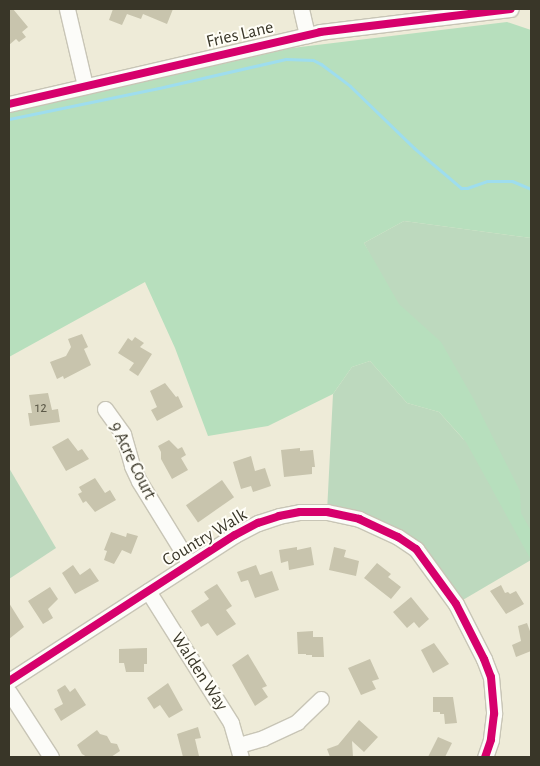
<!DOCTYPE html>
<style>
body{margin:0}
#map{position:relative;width:540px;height:766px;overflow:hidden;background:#eeebd8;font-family:"Alegreya Sans",sans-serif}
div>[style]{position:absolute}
.green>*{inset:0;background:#bdd9be}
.forest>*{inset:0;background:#b7dfbd}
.stream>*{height:3px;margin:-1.5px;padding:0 1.5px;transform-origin:1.5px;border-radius:1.5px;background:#9eddee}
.building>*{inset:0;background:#c8c4ad;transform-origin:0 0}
.roads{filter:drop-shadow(1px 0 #c8c5b6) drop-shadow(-1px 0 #c8c5b6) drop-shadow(0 1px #c8c5b6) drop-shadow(0 -1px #c8c5b6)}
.minor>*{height:15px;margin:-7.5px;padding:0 7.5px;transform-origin:7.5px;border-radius:7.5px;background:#fcfcf9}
.cycleway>*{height:8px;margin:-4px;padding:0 4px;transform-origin:4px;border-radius:4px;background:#d6006c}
span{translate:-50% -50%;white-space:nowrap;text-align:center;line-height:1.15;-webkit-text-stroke:4px #fffef7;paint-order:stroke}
.number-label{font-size:15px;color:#5d5a49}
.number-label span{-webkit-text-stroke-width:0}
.street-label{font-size:18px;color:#393628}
.frame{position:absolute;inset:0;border:10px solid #393628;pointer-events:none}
</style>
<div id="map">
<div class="green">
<div style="clip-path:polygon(404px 221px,531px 238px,531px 560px,456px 604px,416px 549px,327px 512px,333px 394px,352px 367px,370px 361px,407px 403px,439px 412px,464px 440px,364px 243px)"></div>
<div style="clip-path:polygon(9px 468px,56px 548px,9px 579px)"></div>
</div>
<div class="forest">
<div style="clip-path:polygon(507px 22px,531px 30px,531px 238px,404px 221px,364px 243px,399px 304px,441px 342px,473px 398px,520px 491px,521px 513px,531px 531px,531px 560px,466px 442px,439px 412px,407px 403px,370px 361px,352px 367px,333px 394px,268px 426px,208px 436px,175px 348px,145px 282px,9px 357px,9px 113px,292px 48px)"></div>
</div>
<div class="stream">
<div style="left:9px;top:119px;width:153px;rotate:-11.7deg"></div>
<div style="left:159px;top:88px;width:130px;rotate:-12.9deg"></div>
<div style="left:286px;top:59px;width:27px;rotate:2deg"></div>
<div style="left:313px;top:60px;width:9px;rotate:27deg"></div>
<div style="left:321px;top:64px;width:36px;rotate:37deg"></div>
<div style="left:350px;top:86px;width:89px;rotate:44.1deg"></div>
<div style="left:414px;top:148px;width:62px;rotate:40.4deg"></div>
<div style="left:461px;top:188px;width:6px"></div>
<div style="left:467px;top:188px;width:21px;rotate:-19deg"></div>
<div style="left:487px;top:181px;width:25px"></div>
<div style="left:512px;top:181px;width:21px;rotate:23deg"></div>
</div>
<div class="building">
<div style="clip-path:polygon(9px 9px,13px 9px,28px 27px,22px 32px,26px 37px,19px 42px,16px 39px,9px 45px)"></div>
<div style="clip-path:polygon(113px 9px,173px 9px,167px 24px,143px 14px,141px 19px,127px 14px,122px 25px,109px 20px)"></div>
<div style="clip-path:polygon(82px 334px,88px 347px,84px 349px,91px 365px,64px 379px,63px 376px,57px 379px,50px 362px,66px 356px,71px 347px,68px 339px)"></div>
<div style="clip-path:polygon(135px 337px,144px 343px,140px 347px,152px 354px,138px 376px,129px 370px,134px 363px,118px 353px,128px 338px,132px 341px)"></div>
<div style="clip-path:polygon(165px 383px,176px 397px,178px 396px,183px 407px,157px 421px,151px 410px,157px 407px,150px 391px)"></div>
<div style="clip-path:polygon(48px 393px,52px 410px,58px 409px,60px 422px,30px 426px,28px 413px,32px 413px,29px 395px)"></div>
<div style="clip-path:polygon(68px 438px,78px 451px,82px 449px,89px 459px,66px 471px,52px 447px)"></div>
<div style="clip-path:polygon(169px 440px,178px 449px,182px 447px,186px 455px,181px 458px,188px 470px,172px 479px,161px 459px,161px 452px,158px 446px)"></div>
<div style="clip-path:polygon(300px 448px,300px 451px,313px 450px,315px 467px,312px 467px,312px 474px,284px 477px,281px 450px)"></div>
<div style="clip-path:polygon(251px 456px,255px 471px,265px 468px,271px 486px,253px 492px,251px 486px,241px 489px,233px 462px)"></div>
<div style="clip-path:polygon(95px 478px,105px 493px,110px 490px,116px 500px,95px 512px,86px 501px,83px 503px,78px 494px,82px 492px,79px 487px)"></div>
<div style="left:222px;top:480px;width:21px;height:44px;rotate:55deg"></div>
<div style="clip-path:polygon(111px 532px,126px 537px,127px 533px,138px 536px,131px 554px,122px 550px,114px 564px,104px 560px,107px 551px,104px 550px)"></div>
<div style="clip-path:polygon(297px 547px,297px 550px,311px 547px,314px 565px,289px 570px,288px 561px,281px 563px,279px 550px)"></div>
<div style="clip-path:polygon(334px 547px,346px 550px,344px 557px,359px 561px,356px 576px,329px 570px)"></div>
<div style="clip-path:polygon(377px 563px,391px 574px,388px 577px,401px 587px,391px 599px,364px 578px)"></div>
<div style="clip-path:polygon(73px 565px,80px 575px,90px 568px,99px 581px,75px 594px,62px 573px)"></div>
<div style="clip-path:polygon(256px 565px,260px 575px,272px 571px,279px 590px,255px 598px,248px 580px,241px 582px,237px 572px)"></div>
<div style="clip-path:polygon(217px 584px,232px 606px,226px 610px,236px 624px,217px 636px,208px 623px,201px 627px,191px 611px,209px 599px,204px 592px)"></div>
<div style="clip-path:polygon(501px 585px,505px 593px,508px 592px,510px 594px,516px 591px,524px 604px,506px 614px,490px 591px)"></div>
<div style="clip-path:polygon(50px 587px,58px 599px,48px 609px,53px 618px,43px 624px,28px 601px)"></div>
<div style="clip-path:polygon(411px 597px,429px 619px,419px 628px,414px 622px,407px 628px,393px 612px)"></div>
<div style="clip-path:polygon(9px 603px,24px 627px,9px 639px)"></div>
<div style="clip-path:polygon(527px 623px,531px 634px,531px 651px,516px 657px,512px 645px,521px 641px,518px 626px)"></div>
<div style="clip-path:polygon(313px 631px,313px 637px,323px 637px,324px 657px,312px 657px,312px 655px,306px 655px,306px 654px,298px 654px,297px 632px)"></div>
<div style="clip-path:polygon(434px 643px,449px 664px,433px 673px,421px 650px)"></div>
<div style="clip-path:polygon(147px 648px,147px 664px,144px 664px,144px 672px,126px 672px,124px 663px,119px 663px,119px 649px)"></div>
<div style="clip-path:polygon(248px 654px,267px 686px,262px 688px,268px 697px,255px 706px,232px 665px)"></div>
<div style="clip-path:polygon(370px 659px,379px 679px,372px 681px,376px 689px,361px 695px,348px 668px)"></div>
<div style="clip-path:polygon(168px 683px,183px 710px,169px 718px,160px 705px,154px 709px,147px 698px)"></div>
<div style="clip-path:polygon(65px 685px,70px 692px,75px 688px,86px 705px,61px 721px,54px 709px,63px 704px,57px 690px)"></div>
<div style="clip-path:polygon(433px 697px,453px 697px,457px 723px,445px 724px,444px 714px,440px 714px,440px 712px,433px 712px)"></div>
<div style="clip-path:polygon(359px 720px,378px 737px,364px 752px,352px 741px,353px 757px,330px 757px,327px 749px,338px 745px)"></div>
<div style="clip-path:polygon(198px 727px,201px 738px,195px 739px,199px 756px,183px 757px,177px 734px)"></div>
<div style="clip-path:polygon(97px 730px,100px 734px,107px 736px,111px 743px,117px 744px,120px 751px,111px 757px,87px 757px,82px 754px,77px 745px)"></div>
<div style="clip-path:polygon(438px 737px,452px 743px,445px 757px,428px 757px)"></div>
</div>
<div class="roads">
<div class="minor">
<div style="left:67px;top:9px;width:79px;rotate:76.8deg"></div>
<div style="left:301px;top:9px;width:27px;rotate:77deg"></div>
<div style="left:9px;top:104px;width:319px;rotate:-13deg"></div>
<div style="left:320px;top:32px;width:192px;rotate:-6.9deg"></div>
<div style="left:105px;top:409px;width:31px;rotate:54deg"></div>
<div style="left:123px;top:434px;width:33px;rotate:74deg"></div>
<div style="left:132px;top:466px;width:17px;rotate:65deg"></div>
<div style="left:139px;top:481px;width:97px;rotate:58.4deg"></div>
<div style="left:148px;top:591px;width:156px;rotate:57.8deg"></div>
<div style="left:231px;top:723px;width:35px;rotate:74deg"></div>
<div style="left:9px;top:681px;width:269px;rotate:-32.9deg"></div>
<div style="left:235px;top:535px;width:26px;rotate:-28deg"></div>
<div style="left:258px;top:523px;width:22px;rotate:-18deg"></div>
<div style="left:279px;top:516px;width:21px;rotate:-11deg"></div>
<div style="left:300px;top:512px;width:27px"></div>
<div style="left:327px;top:512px;width:33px;rotate:12deg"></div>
<div style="left:359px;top:519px;width:43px;rotate:24.8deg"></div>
<div style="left:398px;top:537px;width:22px;rotate:34deg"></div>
<div style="left:416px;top:549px;width:68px;rotate:54deg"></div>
<div style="left:456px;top:604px;width:62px;rotate:63deg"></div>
<div style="left:484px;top:659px;width:19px;rotate:69deg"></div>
<div style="left:491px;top:677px;width:37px;rotate:85deg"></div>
<div style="left:494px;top:714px;width:26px;rotate:97deg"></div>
<div style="left:491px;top:740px;width:18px;rotate:109deg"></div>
<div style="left:9px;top:692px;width:77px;rotate:57.1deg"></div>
<div style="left:239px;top:745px;width:25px;rotate:-16deg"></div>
<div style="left:263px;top:738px;width:38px;rotate:-25deg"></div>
<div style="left:297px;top:722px;width:33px;rotate:-44deg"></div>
</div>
</div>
<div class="cycleway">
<div style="left:9px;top:104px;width:319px;rotate:-13deg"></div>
<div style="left:320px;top:32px;width:192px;rotate:-6.9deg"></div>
<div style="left:9px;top:681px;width:269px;rotate:-32.9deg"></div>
<div style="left:235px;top:535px;width:26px;rotate:-28deg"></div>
<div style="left:258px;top:523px;width:22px;rotate:-18deg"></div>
<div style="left:279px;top:516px;width:21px;rotate:-11deg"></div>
<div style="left:300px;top:512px;width:27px"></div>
<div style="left:327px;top:512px;width:33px;rotate:12deg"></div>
<div style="left:359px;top:519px;width:43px;rotate:24.8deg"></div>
<div style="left:398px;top:537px;width:22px;rotate:34deg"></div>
<div style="left:416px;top:549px;width:68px;rotate:54deg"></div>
<div style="left:456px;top:604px;width:62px;rotate:63deg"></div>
<div style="left:484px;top:659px;width:19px;rotate:69deg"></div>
<div style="left:491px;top:677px;width:37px;rotate:85deg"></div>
<div style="left:494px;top:714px;width:26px;rotate:97deg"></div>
<div style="left:491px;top:740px;width:18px;rotate:109deg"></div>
</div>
<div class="number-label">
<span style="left:41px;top:408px">12</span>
</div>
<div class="street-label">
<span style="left:240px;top:35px;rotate:-13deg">Fries Lane</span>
<span style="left:132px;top:461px;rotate:64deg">9 Acre Court</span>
<span style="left:205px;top:538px;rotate:-31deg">Country Walk</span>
<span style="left:199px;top:672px;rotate:57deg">Walden Way</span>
</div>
<div class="frame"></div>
</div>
